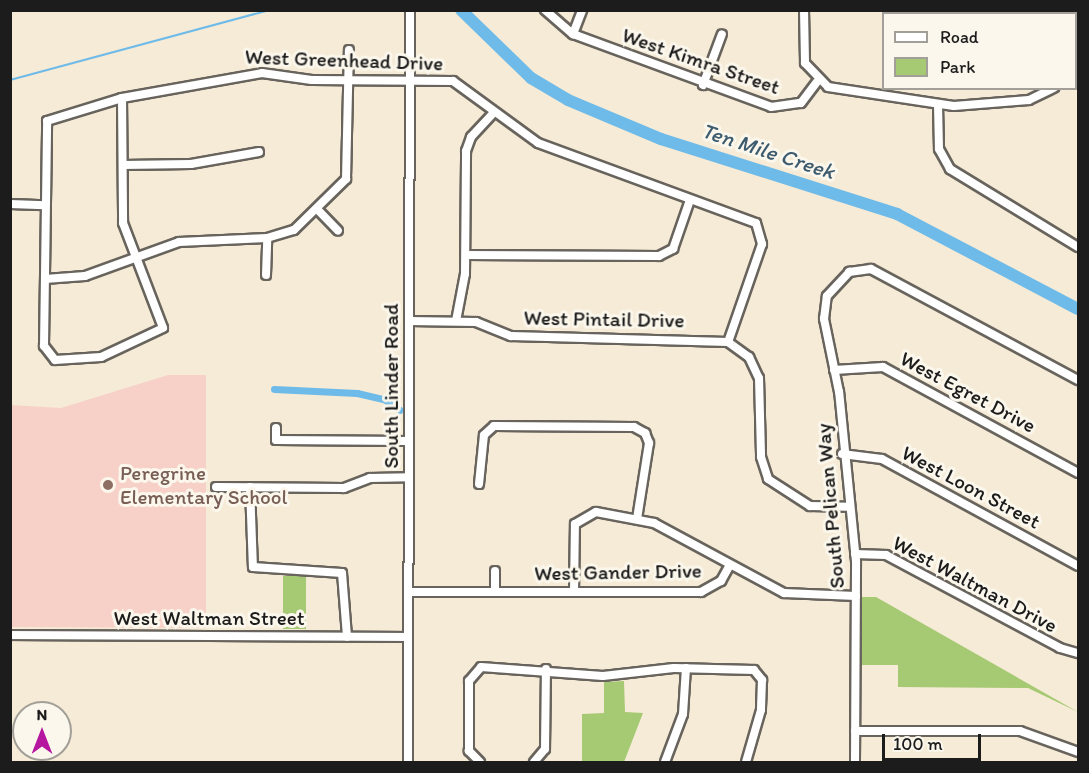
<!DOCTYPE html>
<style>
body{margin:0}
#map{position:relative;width:1089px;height:773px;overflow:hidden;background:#f6ebd6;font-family:Itim,sans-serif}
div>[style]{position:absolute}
.built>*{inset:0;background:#f7d1c8}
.green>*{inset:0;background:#a6c973;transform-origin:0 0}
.stream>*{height:2px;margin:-1px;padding:0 1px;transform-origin:1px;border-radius:1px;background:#6ebae8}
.canal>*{height:7px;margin:-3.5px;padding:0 3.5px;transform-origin:3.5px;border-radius:3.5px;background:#6ebae8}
.river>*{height:12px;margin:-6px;padding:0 6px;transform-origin:6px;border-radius:6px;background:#6ebae8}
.roads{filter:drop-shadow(2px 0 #68645d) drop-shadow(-2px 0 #68645d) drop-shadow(0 2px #68645d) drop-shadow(0 -2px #68645d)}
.minor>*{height:8px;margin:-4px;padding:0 4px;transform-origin:4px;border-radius:4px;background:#fff}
.dots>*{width:16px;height:16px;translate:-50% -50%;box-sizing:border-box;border:3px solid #fbf7ec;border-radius:50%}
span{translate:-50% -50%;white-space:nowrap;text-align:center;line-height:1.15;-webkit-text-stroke:6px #fbf7ec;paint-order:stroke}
.street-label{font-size:21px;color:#1c1c1c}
.education-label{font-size:21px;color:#785e54}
.left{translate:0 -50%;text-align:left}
.water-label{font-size:22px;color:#3d5b6e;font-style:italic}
.frame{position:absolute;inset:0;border:12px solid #1c1c1c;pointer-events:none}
.legend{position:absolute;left:882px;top:12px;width:195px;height:78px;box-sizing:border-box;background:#fbf7ec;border:2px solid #a29f99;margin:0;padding:8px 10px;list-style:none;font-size:18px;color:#1c1c1c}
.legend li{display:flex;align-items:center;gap:12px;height:30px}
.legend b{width:30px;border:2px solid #a29f99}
.north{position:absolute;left:12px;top:701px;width:60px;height:60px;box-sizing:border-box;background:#fbf7ec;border:2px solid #a29f99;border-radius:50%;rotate:0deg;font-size:16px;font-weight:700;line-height:24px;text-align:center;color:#1c1c1c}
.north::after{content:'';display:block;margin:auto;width:21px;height:27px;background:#b5179e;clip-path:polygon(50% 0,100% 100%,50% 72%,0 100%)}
.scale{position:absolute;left:882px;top:734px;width:99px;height:27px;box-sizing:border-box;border:3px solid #1c1c1c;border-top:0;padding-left:8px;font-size:18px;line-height:21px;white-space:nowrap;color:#1c1c1c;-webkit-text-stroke:4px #fbf7ec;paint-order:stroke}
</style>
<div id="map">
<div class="built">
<div style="clip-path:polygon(168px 375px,206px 375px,206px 628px,11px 627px,11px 405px,61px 408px)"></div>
</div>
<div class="green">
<div style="left:283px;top:576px;width:23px;height:53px"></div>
<div style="clip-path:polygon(861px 597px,876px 597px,1078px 712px,1028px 688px,898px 687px,898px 665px,861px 665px)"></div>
<div style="clip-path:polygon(624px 681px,625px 712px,643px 713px,624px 762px,582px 762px,582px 714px,604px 713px,604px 682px)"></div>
</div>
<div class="stream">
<div style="left:10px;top:80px;width:268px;rotate:-15.1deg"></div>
</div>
<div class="canal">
<div style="left:274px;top:389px;width:83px;rotate:2.8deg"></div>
<div style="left:357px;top:393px;width:28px;rotate:13deg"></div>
<div style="left:384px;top:399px;width:19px;rotate:35deg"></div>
</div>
<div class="river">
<div style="left:461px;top:10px;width:98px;rotate:44.2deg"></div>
<div style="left:531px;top:78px;width:43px;rotate:30.7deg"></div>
<div style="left:568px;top:100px;width:101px;rotate:22.8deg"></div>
<div style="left:661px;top:139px;width:248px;rotate:17.6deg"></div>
<div style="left:897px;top:214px;width:204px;rotate:27.7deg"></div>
</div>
<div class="roads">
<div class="minor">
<div style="left:545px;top:10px;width:37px;rotate:41deg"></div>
<div style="left:573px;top:34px;width:211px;rotate:20.2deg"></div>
<div style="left:771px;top:107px;width:30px;rotate:-8deg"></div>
<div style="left:801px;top:103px;width:26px;rotate:-53deg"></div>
<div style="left:804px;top:10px;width:53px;rotate:88.9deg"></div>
<div style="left:805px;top:63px;width:33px;rotate:46deg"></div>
<div style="left:828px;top:87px;width:127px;rotate:8.6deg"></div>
<div style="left:954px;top:106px;width:75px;rotate:-4.6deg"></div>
<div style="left:1029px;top:100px;width:28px;rotate:-26deg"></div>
<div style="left:1067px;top:10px;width:4px;rotate:90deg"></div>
<div style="left:573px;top:34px;width:26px;rotate:-69deg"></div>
<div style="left:1076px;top:58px;width:2px"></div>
<div style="left:703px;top:85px;width:54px;rotate:-69.6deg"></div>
<div style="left:122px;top:98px;width:125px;rotate:89.5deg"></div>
<div style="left:123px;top:223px;width:112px;rotate:69.1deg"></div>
<div style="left:163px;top:328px;width:68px;rotate:154.9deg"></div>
<div style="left:101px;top:357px;width:46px;rotate:176.3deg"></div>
<div style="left:55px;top:360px;width:18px;rotate:-128deg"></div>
<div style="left:44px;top:346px;width:225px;rotate:-89.2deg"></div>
<div style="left:47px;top:121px;width:78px;rotate:-17deg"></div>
<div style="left:122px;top:98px;width:142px;rotate:-10.1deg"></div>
<div style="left:262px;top:73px;width:50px;rotate:8deg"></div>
<div style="left:312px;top:80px;width:141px;rotate:0.4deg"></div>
<div style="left:453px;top:81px;width:105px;rotate:36.1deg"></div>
<div style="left:538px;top:143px;width:232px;rotate:20.2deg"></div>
<div style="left:756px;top:223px;width:22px;rotate:74deg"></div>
<div style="left:762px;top:244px;width:104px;rotate:109.1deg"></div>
<div style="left:938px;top:105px;width:44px;rotate:88.7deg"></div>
<div style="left:939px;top:149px;width:23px;rotate:61deg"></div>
<div style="left:950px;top:169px;width:150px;rotate:31.4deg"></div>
<div style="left:123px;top:165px;width:68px;rotate:-0.8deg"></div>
<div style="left:191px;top:164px;width:69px;rotate:-10deg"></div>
<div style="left:10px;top:204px;width:35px;rotate:2deg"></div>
<div style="left:317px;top:209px;width:30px;rotate:46deg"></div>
<div style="left:466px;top:255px;width:193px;rotate:0.3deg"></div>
<div style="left:659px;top:256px;width:16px;rotate:-27deg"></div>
<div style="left:673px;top:249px;width:52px;rotate:-70.9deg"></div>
<div style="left:266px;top:275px;width:37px;rotate:-88deg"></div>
<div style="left:45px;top:279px;width:40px;rotate:-4.3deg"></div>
<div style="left:85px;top:276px;width:100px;rotate:-19.9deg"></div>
<div style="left:179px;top:242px;width:88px;rotate:-2.6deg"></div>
<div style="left:267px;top:238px;width:28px;rotate:-17deg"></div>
<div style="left:294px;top:230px;width:73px;rotate:-44.4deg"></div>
<div style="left:346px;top:179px;width:129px;rotate:-88.7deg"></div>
<div style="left:409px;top:321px;width:67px;rotate:0.9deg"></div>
<div style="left:476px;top:322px;width:38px;rotate:22deg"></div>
<div style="left:511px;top:336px;width:217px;rotate:1.6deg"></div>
<div style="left:728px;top:342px;width:26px;rotate:36deg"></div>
<div style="left:749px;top:357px;width:23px;rotate:65deg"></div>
<div style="left:759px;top:378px;width:79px;rotate:88.5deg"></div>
<div style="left:761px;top:457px;width:23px;rotate:72deg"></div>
<div style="left:768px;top:479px;width:50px;rotate:32.7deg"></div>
<div style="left:810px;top:506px;width:39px;rotate:1deg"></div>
<div style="left:456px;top:321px;width:48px;rotate:-79.2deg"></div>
<div style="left:465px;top:274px;width:123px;rotate:-89.5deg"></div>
<div style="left:466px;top:151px;width:15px;rotate:-70deg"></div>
<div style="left:471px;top:137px;width:34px;rotate:-47deg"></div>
<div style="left:834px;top:370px;width:49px;rotate:-3.5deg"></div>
<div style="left:883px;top:367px;width:222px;rotate:28.5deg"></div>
<div style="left:276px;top:428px;width:12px;rotate:90deg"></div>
<div style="left:276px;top:440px;width:133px;rotate:0.4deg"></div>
<div style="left:842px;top:454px;width:40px;rotate:7.1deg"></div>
<div style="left:882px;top:459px;width:223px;rotate:28.6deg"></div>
<div style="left:479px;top:484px;width:49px;rotate:-84.2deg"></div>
<div style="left:484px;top:435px;width:13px;rotate:-42deg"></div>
<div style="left:494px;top:426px;width:140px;rotate:0.4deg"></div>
<div style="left:634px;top:427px;width:13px;rotate:29deg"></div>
<div style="left:645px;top:433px;width:11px;rotate:68deg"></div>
<div style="left:649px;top:443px;width:77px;rotate:99deg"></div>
<div style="left:216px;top:487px;width:128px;rotate:0.4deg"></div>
<div style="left:344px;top:488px;width:28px;rotate:-21deg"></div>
<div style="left:370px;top:478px;width:39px;rotate:-1deg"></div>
<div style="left:250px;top:487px;width:80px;rotate:87.9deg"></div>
<div style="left:253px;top:567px;width:89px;rotate:3.9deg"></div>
<div style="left:342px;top:573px;width:64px;rotate:85.5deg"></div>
<div style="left:855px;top:554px;width:31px;rotate:2deg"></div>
<div style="left:886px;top:555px;width:197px;rotate:28.1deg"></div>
<div style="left:1060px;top:648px;width:19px;rotate:16deg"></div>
<div style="left:408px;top:592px;width:293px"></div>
<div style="left:701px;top:592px;width:23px;rotate:-29deg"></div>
<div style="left:721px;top:581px;width:18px;rotate:-61deg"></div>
<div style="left:495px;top:592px;width:21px;rotate:-90deg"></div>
<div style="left:574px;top:592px;width:68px;rotate:-89.2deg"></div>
<div style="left:575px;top:524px;width:24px;rotate:-30deg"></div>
<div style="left:596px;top:512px;width:59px;rotate:10.7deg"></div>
<div style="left:654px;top:523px;width:148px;rotate:28.3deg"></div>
<div style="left:784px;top:593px;width:72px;rotate:2.4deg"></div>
<div style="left:10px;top:635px;width:398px;rotate:0.3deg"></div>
<div style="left:855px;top:731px;width:165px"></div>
<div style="left:1020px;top:731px;width:62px;rotate:19.9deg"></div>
<div style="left:408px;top:762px;width:752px;rotate:-89.85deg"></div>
<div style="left:480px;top:762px;width:16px;rotate:-135deg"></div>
<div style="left:469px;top:751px;width:70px;rotate:-90deg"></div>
<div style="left:469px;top:681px;width:18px;rotate:-49deg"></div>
<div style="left:481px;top:667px;width:122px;rotate:4.2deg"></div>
<div style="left:603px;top:676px;width:71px;rotate:-6.4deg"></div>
<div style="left:674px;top:668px;width:80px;rotate:1.4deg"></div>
<div style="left:754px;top:670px;width:13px;rotate:51deg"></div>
<div style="left:762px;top:680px;width:30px;rotate:92deg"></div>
<div style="left:761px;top:710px;width:54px;rotate:106.1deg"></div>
<div style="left:534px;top:762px;width:17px;rotate:-50deg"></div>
<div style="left:545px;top:749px;width:80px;rotate:-89.3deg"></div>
<div style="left:665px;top:762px;width:51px;rotate:-69.4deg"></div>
<div style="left:683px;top:714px;width:46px;rotate:-86.3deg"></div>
<div style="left:855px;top:762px;width:201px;rotate:-89.7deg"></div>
<div style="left:856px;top:561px;width:170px;rotate:-95.7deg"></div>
<div style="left:839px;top:392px;width:75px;rotate:-101.6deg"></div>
<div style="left:824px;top:319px;width:23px;rotate:-83deg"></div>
<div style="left:827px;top:296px;width:33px;rotate:-47deg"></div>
<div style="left:849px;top:272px;width:22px;rotate:-8deg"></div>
<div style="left:871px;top:269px;width:235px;rotate:28.2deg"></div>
</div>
</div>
<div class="dots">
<div style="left:108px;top:485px;background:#8d6e63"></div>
</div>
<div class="street-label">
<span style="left:344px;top:60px;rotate:2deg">West Greenhead Drive</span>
<span style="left:701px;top:61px;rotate:19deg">West Kimra Street</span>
<span style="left:604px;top:319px;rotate:1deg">West Pintail Drive</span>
<span style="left:391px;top:386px;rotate:-90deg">South Linder Road</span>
<span style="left:968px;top:392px;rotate:28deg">West Egret Drive</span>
<span style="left:971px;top:487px;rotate:28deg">West Loon Street</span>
<span style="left:830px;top:506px;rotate:-95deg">South Pelican Way</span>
<span style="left:618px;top:572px;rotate:-1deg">West Gander Drive</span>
<span style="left:975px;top:584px;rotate:28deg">West Waltman Drive</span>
<span style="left:209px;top:618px">West Waltman Street</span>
</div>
<div class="education-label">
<span class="left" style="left:120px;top:485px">Peregrine<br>Elementary School</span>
</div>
<div class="water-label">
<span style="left:768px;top:151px;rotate:18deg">Ten Mile Creek</span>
</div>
<div class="frame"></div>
<ul class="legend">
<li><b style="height:8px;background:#fff"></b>Road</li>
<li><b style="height:16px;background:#a6c973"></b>Park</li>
</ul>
<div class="north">N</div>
<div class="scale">100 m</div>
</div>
